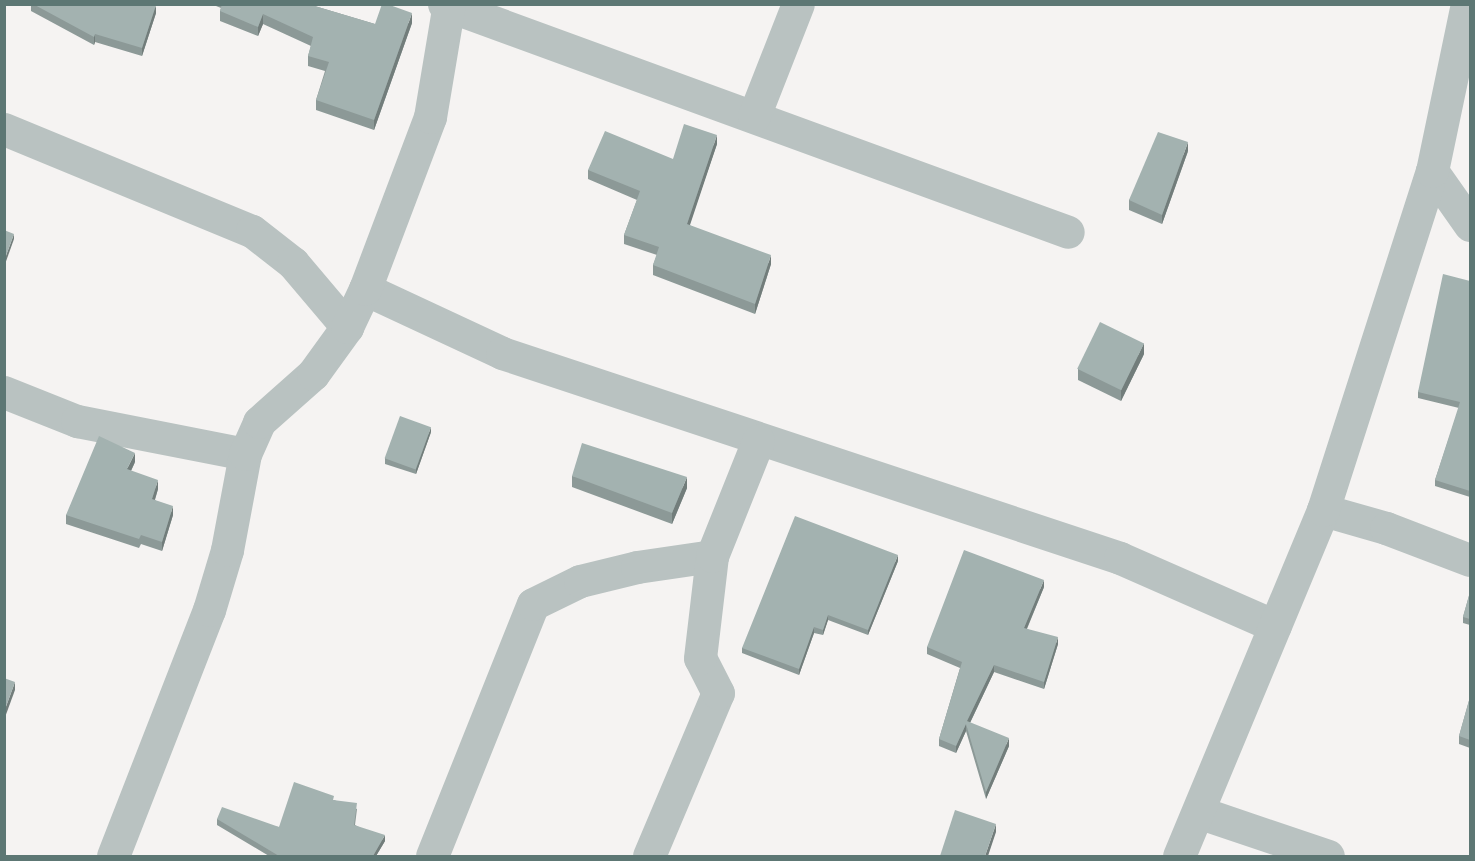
<!DOCTYPE html>
<style>
body{margin:0}
#map{position:relative;width:1475px;height:861px;overflow:hidden;background:#f5f3f2;font-family:"Noto Sans",sans-serif}
div>[style]{position:absolute}
.minor>*{height:33px;margin:-16.5px;padding:0 16.5px;transform-origin:16.5px;border-radius:16.5px;background:#b9c2c1}
.wall>*{inset:0;background:#8c9997}
.shaded-wall>*{inset:0;background:#727d7b}
.building>*{inset:0;background:#a3b2b0;transform-origin:0 0}
span{translate:-50% -50%;white-space:nowrap;text-align:center;line-height:1.15;-webkit-text-stroke:6px #fff;paint-order:stroke}
.frame{position:absolute;inset:0;border:6px solid #5d7774;pointer-events:none}
</style>
<div id="map">
<div class="minor">
<div style="left:444px;top:4px;width:664px;rotate:20.07deg"></div>
<div style="left:754px;top:116px;width:120px;rotate:-68.6deg"></div>
<div style="left:4px;top:129px;width:268px;rotate:22.4deg"></div>
<div style="left:252px;top:231px;width:52px;rotate:38deg"></div>
<div style="left:293px;top:263px;width:84px;rotate:49.8deg"></div>
<div style="left:1432px;top:171px;width:66px;rotate:54.9deg"></div>
<div style="left:365px;top:289px;width:151px;rotate:25deg"></div>
<div style="left:502px;top:353px;width:651px;rotate:18.35deg"></div>
<div style="left:1120px;top:558px;width:169px;rotate:23.7deg"></div>
<div style="left:4px;top:392px;width:79px;rotate:21.7deg"></div>
<div style="left:77px;top:421px;width:171px;rotate:11.1deg"></div>
<div style="left:1323px;top:510px;width:66px;rotate:15.9deg"></div>
<div style="left:1386px;top:528px;width:90px;rotate:20.9deg"></div>
<div style="left:1201px;top:813px;width:134px;rotate:18.7deg"></div>
<div style="left:113px;top:856px;width:264px;rotate:-68.7deg"></div>
<div style="left:209px;top:610px;width:63px;rotate:-73.3deg"></div>
<div style="left:227px;top:550px;width:98px;rotate:-79.4deg"></div>
<div style="left:245px;top:454px;width:35px;rotate:-66deg"></div>
<div style="left:259px;top:422px;width:72px;rotate:-41.6deg"></div>
<div style="left:313px;top:374px;width:58px;rotate:-54.1deg"></div>
<div style="left:347px;top:327px;width:42px;rotate:-64.7deg"></div>
<div style="left:365px;top:289px;width:184px;rotate:-69.3deg"></div>
<div style="left:430px;top:117px;width:115px;rotate:-80.5deg"></div>
<div style="left:432px;top:856px;width:271px;rotate:-68.2deg"></div>
<div style="left:533px;top:604px;width:52px;rotate:-26.1deg"></div>
<div style="left:580px;top:581px;width:59px;rotate:-13.8deg"></div>
<div style="left:637px;top:567px;width:76px;rotate:-8.3deg"></div>
<div style="left:649px;top:856px;width:177px;rotate:-67.1deg"></div>
<div style="left:718px;top:693px;width:39px;rotate:-117deg"></div>
<div style="left:700px;top:658px;width:103px;rotate:-83.3deg"></div>
<div style="left:712px;top:556px;width:124px;rotate:-68.2deg"></div>
<div style="left:1179px;top:856px;width:375px;rotate:-67.4deg"></div>
<div style="left:1323px;top:510px;width:356px;rotate:-72.2deg"></div>
<div style="left:1432px;top:171px;width:171px;rotate:-78.2deg"></div>
</div>
<div class="wall">
<div style="clip-path:polygon(31px 4px,154px 4px,156px 13px,142px 56px,95px 42px,94px 45px,31px 11px)"></div>
<div style="clip-path:polygon(211px 4px,308px 4px,375px 24px,412px 23px,374px 130px,316px 110px,316px 100px,325px 71px,308px 66px,308px 56px,311px 46px,263px 24px,258px 36px,220px 21px,220px 11px,221px 8px)"></div>
<div style="clip-path:polygon(717px 144px,689px 225px,771px 264px,755px 314px,653px 275px,653px 265px,657px 255px,624px 244px,624px 235px,637px 200px,588px 179px,588px 170px,673px 159px)"></div>
<div style="clip-path:polygon(1188px 151px,1162px 224px,1129px 210px,1129px 200px)"></div>
<div style="clip-path:polygon(1470px 281px,1470px 497px,1435px 486px,1435px 480px,1459px 408px,1418px 398px,1418px 392px)"></div>
<div style="clip-path:polygon(1144px 354px,1121px 401px,1078px 380px,1078px 369px)"></div>
<div style="clip-path:polygon(431px 432px,416px 474px,385px 464px,385px 458px)"></div>
<div style="clip-path:polygon(135px 462px,131px 471px,158px 489px,155px 500px,173px 515px,162px 551px,141px 544px,139px 548px,66px 524px,66px 515px)"></div>
<div style="clip-path:polygon(572px 476px,687px 488px,672px 524px,572px 487px)"></div>
<div style="clip-path:polygon(898px 561px,868px 635px,828px 620px,823px 635px,814px 633px,799px 675px,742px 653px,742px 648px)"></div>
<div style="clip-path:polygon(1044px 587px,1027px 629px,1058px 644px,1044px 689px,994px 672px,970px 723px,1009px 746px,986px 799px,966px 731px,956px 753px,939px 746px,939px 739px,960px 668px,927px 654px,927px 647px)"></div>
<div style="clip-path:polygon(1470px 592px,1470px 625px,1463px 623px,1463px 617px)"></div>
<div style="clip-path:polygon(1470px 697px,1470px 748px,1459px 744px,1459px 736px)"></div>
<div style="clip-path:polygon(334px 800px,357px 809px,355px 825px,385px 841px,376px 856px,269px 856px,217px 825px,217px 819px,279px 827px)"></div>
</div>
<div class="shaded-wall">
<div style="clip-path:polygon(156px 5px,156px 13px,142px 56px,142px 48px)"></div>
<div style="clip-path:polygon(412px 13px,412px 23px,374px 130px,374px 120px)"></div>
<div style="clip-path:polygon(263px 14px,263px 24px,258px 36px,258px 27px)"></div>
<div style="clip-path:polygon(95px 34px,95px 42px,94px 45px,94px 37px)"></div>
<div style="clip-path:polygon(717px 135px,717px 144px,687px 234px,687px 224px)"></div>
<div style="clip-path:polygon(1188px 142px,1188px 151px,1162px 224px,1162px 215px)"></div>
<div style="clip-path:polygon(14px 234px,14px 239px,4px 267px,4px 261px)"></div>
<div style="clip-path:polygon(771px 255px,771px 264px,755px 314px,755px 304px)"></div>
<div style="clip-path:polygon(1144px 343px,1144px 354px,1121px 401px,1121px 390px)"></div>
<div style="clip-path:polygon(431px 427px,431px 432px,416px 474px,416px 469px)"></div>
<div style="clip-path:polygon(135px 453px,135px 462px,127px 479px,127px 469px)"></div>
<div style="clip-path:polygon(687px 477px,687px 488px,672px 524px,672px 513px)"></div>
<div style="clip-path:polygon(158px 480px,158px 489px,152px 508px,152px 499px)"></div>
<div style="clip-path:polygon(173px 506px,173px 515px,162px 551px,162px 542px)"></div>
<div style="clip-path:polygon(898px 555px,898px 561px,868px 635px,868px 630px)"></div>
<div style="clip-path:polygon(1044px 580px,1044px 587px,1024px 635px,1024px 628px)"></div>
<div style="clip-path:polygon(828px 615px,828px 620px,823px 635px,823px 630px)"></div>
<div style="clip-path:polygon(814px 627px,814px 633px,799px 675px,799px 669px)"></div>
<div style="clip-path:polygon(1058px 637px,1058px 644px,1044px 689px,1044px 682px)"></div>
<div style="clip-path:polygon(994px 665px,994px 672px,967px 729px,967px 721px)"></div>
<div style="clip-path:polygon(15px 682px,15px 690px,4px 720px,4px 712px)"></div>
<div style="clip-path:polygon(966px 724px,966px 731px,956px 753px,956px 746px)"></div>
<div style="clip-path:polygon(1009px 738px,1009px 746px,986px 799px,986px 792px)"></div>
<div style="clip-path:polygon(996px 824px,996px 832px,988px 856px,985px 856px)"></div>
<div style="clip-path:polygon(385px 835px,385px 841px,376px 856px,373px 856px)"></div>
</div>
<div class="building">
<div style="clip-path:polygon(33px 4px,154px 4px,156px 5px,142px 48px,95px 34px,94px 37px)"></div>
<div style="clip-path:polygon(222px 4px,308px 4px,375px 24px,382px 4px,387px 4px,412px 13px,374px 120px,316px 100px,329px 62px,308px 56px,313px 37px,263px 14px,258px 27px,220px 11px)"></div>
<div style="clip-path:polygon(684px 124px,717px 135px,687px 224px,771px 255px,755px 304px,653px 265px,659px 247px,624px 235px,640px 191px,588px 170px,605px 131px,673px 159px)"></div>
<div style="clip-path:polygon(1158px 132px,1188px 142px,1162px 215px,1129px 200px)"></div>
<div style="clip-path:polygon(4px 230px,14px 234px,4px 261px)"></div>
<div style="clip-path:polygon(1443px 274px,1470px 281px,1470px 491px,1435px 480px,1460px 402px,1418px 392px)"></div>
<div style="left:1100px;top:322px;width:49px;height:52px;rotate:26deg"></div>
<div style="left:400px;top:416px;width:33px;height:45px;rotate:20deg"></div>
<div style="clip-path:polygon(99px 436px,135px 453px,127px 469px,158px 480px,152px 499px,173px 506px,162px 542px,141px 535px,139px 539px,66px 515px)"></div>
<div style="clip-path:polygon(582px 443px,687px 477px,672px 513px,572px 476px)"></div>
<div style="clip-path:polygon(795px 516px,898px 555px,868px 630px,828px 615px,823px 630px,814px 627px,799px 669px,742px 648px)"></div>
<div style="clip-path:polygon(964px 550px,1044px 580px,1024px 628px,1058px 637px,1044px 682px,994px 665px,967px 721px,1009px 738px,986px 792px,966px 724px,956px 746px,939px 739px,962px 662px,927px 647px)"></div>
<div style="clip-path:polygon(1470px 592px,1470px 619px,1463px 617px)"></div>
<div style="clip-path:polygon(4px 678px,15px 682px,4px 712px)"></div>
<div style="clip-path:polygon(1470px 697px,1470px 740px,1459px 736px)"></div>
<div style="clip-path:polygon(294px 782px,334px 796px,333px 800px,357px 803px,354px 825px,385px 835px,373px 856px,279px 856px,217px 819px,222px 807px,279px 827px)"></div>
<div style="clip-path:polygon(955px 810px,996px 824px,985px 856px,940px 856px)"></div>
</div>
<div class="frame"></div>
</div>
